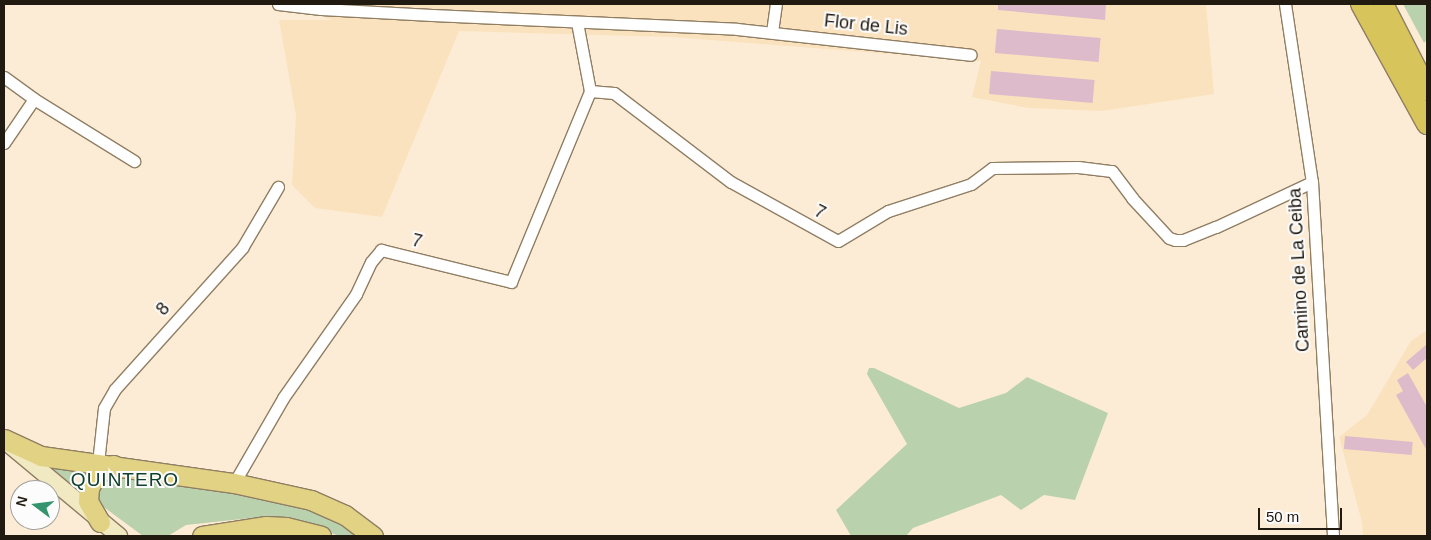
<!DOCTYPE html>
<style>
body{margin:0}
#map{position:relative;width:1431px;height:540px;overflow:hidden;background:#fcecd5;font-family:Helvetica,sans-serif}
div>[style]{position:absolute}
.built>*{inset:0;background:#fbe2be}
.green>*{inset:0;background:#bad1ad}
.building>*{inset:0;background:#ddbbca;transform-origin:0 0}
.roads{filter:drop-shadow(1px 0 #907e63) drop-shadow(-1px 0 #907e63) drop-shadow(0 1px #907e63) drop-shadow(0 -1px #907e63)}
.minor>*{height:11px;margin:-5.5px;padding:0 5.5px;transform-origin:5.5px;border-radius:5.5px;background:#fff}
.secondary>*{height:16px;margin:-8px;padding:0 8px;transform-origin:8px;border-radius:8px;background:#f0e9c1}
.primary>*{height:19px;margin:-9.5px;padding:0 9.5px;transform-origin:9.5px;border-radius:9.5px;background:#e1d383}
.trunk>*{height:20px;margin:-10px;padding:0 10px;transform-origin:10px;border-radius:10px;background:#d7c45a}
span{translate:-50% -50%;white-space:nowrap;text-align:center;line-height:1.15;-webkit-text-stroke:4px #fcfcfc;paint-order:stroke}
.street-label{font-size:18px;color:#211a10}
.neighbourhood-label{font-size:19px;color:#11402d;letter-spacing:1px}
.frame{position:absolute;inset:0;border:5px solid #211a10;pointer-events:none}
.north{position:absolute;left:10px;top:480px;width:50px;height:50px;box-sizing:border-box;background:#fcfcfc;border:1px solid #a4a29e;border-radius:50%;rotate:285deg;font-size:14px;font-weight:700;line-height:20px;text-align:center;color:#211a10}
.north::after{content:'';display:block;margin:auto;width:18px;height:22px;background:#33946d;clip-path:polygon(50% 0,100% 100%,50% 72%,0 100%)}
.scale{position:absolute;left:1258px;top:508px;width:84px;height:22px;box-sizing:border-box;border:2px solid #211a10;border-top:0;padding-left:6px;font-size:15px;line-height:18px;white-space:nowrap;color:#211a10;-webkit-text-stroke:4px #fcfcfc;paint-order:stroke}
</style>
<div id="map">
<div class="built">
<div style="clip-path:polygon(292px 4px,1196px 4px,1206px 5px,1214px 94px,1102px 111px,1028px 108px,972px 97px,981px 61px,672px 37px,459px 31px,382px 217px,315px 208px,292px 185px,296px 116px,279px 20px,332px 20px)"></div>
<div style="clip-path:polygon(1427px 330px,1427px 536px,1363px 536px,1362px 522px,1339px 437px,1367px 415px,1411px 341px)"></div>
</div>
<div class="green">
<div style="clip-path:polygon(1403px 4px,1427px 4px,1427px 40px,1424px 43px)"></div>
<div style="clip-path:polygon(869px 368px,874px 368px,959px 408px,1006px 393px,1027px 377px,1108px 413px,1075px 500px,1044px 495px,1021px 510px,1001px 495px,913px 528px,906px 536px,851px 536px,836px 510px,907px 444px,867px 374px)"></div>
<div style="clip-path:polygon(50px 467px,80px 469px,71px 488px)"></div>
<div style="clip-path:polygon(115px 474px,299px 503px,329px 515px,364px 536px,339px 536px,301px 522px,261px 517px,186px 525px,168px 536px,143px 536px,101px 505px,97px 491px,102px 481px)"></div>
</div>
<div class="building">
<div style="clip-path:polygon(998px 4px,1106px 4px,1105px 20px,998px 10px)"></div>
<div style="left:997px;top:29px;width:104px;height:24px;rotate:5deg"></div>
<div style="left:991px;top:71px;width:104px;height:23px;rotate:5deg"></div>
<div style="clip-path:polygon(1427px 344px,1427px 358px,1413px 370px,1406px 362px)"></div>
<div style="clip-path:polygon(1408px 373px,1427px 407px,1427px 451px,1396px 395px,1403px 391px,1397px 380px)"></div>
<div style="left:1345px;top:436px;width:68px;height:13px;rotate:5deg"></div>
</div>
<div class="roads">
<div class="minor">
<div style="left:278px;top:4px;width:43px;rotate:6.6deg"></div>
<div style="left:321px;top:9px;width:111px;rotate:3.1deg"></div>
<div style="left:432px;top:15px;width:305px;rotate:2.6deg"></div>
<div style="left:737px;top:29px;width:235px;rotate:6.3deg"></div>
<div style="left:1285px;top:4px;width:180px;rotate:81.4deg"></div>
<div style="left:1312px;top:182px;width:355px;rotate:86.6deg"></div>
<div style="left:772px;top:32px;width:28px;rotate:-82deg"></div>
<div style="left:4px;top:77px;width:37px;rotate:36deg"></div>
<div style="left:34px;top:99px;width:118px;rotate:31.8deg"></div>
<div style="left:590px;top:91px;width:24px;rotate:5deg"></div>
<div style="left:614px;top:93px;width:147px;rotate:37.3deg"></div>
<div style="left:731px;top:182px;width:122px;rotate:28.9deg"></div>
<div style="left:838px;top:241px;width:58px;rotate:-31deg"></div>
<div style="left:888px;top:211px;width:87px;rotate:-18deg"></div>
<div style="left:971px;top:184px;width:26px;rotate:-37deg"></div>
<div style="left:992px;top:168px;width:86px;rotate:-0.7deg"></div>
<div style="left:1078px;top:167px;width:34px;rotate:7deg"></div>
<div style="left:1112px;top:171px;width:34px;rotate:53deg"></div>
<div style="left:1132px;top:198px;width:54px;rotate:47.2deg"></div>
<div style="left:1169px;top:238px;width:6px;rotate:18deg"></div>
<div style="left:1175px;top:240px;width:8px"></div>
<div style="left:1183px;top:240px;width:35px;rotate:-22deg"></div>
<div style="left:1216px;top:227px;width:106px;rotate:-25.1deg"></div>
<div style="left:4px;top:143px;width:53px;rotate:-55.7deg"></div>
<div style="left:98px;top:463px;width:55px;rotate:-83.8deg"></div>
<div style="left:104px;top:408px;width:22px;rotate:-60deg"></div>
<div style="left:115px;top:389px;width:190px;rotate:-48deg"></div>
<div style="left:242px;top:248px;width:71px;rotate:-59.5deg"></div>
<div style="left:234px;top:483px;width:98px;rotate:-60deg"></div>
<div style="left:283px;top:398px;width:127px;rotate:-54.9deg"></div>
<div style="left:356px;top:294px;width:35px;rotate:-65deg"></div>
<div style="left:371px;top:262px;width:16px;rotate:-50deg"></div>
<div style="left:381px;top:250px;width:134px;rotate:13.8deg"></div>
<div style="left:511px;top:282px;width:207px;rotate:-67.5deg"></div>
<div style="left:590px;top:91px;width:70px;rotate:-100.7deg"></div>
</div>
<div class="secondary">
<div style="left:11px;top:446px;width:141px;rotate:39.8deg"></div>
</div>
<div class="primary">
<div style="left:4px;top:439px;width:41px;rotate:24.7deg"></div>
<div style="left:41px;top:456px;width:195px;rotate:8deg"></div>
<div style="left:234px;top:483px;width:79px;rotate:12.4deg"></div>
<div style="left:311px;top:500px;width:37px;rotate:24deg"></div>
<div style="left:345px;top:515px;width:35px;rotate:37deg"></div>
<div style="left:100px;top:522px;width:24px;rotate:-120deg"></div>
<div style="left:88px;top:501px;width:13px;rotate:-86deg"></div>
<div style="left:89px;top:488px;width:15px;rotate:-62deg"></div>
<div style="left:96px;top:475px;width:20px;rotate:-30deg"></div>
<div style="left:202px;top:536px;width:65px;rotate:-8.9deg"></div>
<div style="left:266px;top:526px;width:20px;rotate:3deg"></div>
<div style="left:286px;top:527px;width:36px;rotate:14deg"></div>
</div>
<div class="trunk">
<div style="left:1361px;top:4px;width:137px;rotate:61.2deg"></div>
<div style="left:1383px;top:4px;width:97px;rotate:62.9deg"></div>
</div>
</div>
<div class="street-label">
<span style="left:866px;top:25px;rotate:6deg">Flor de Lis</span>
<span style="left:820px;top:212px;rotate:27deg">7</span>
<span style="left:417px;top:241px;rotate:14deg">7</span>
<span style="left:1299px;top:270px;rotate:-93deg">Camino de La Ceiba</span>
<span style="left:163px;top:309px;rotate:-48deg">8</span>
</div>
<div class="neighbourhood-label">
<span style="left:125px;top:480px">QUINTERO</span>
</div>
<div class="frame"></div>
<div class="north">N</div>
<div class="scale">50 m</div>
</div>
